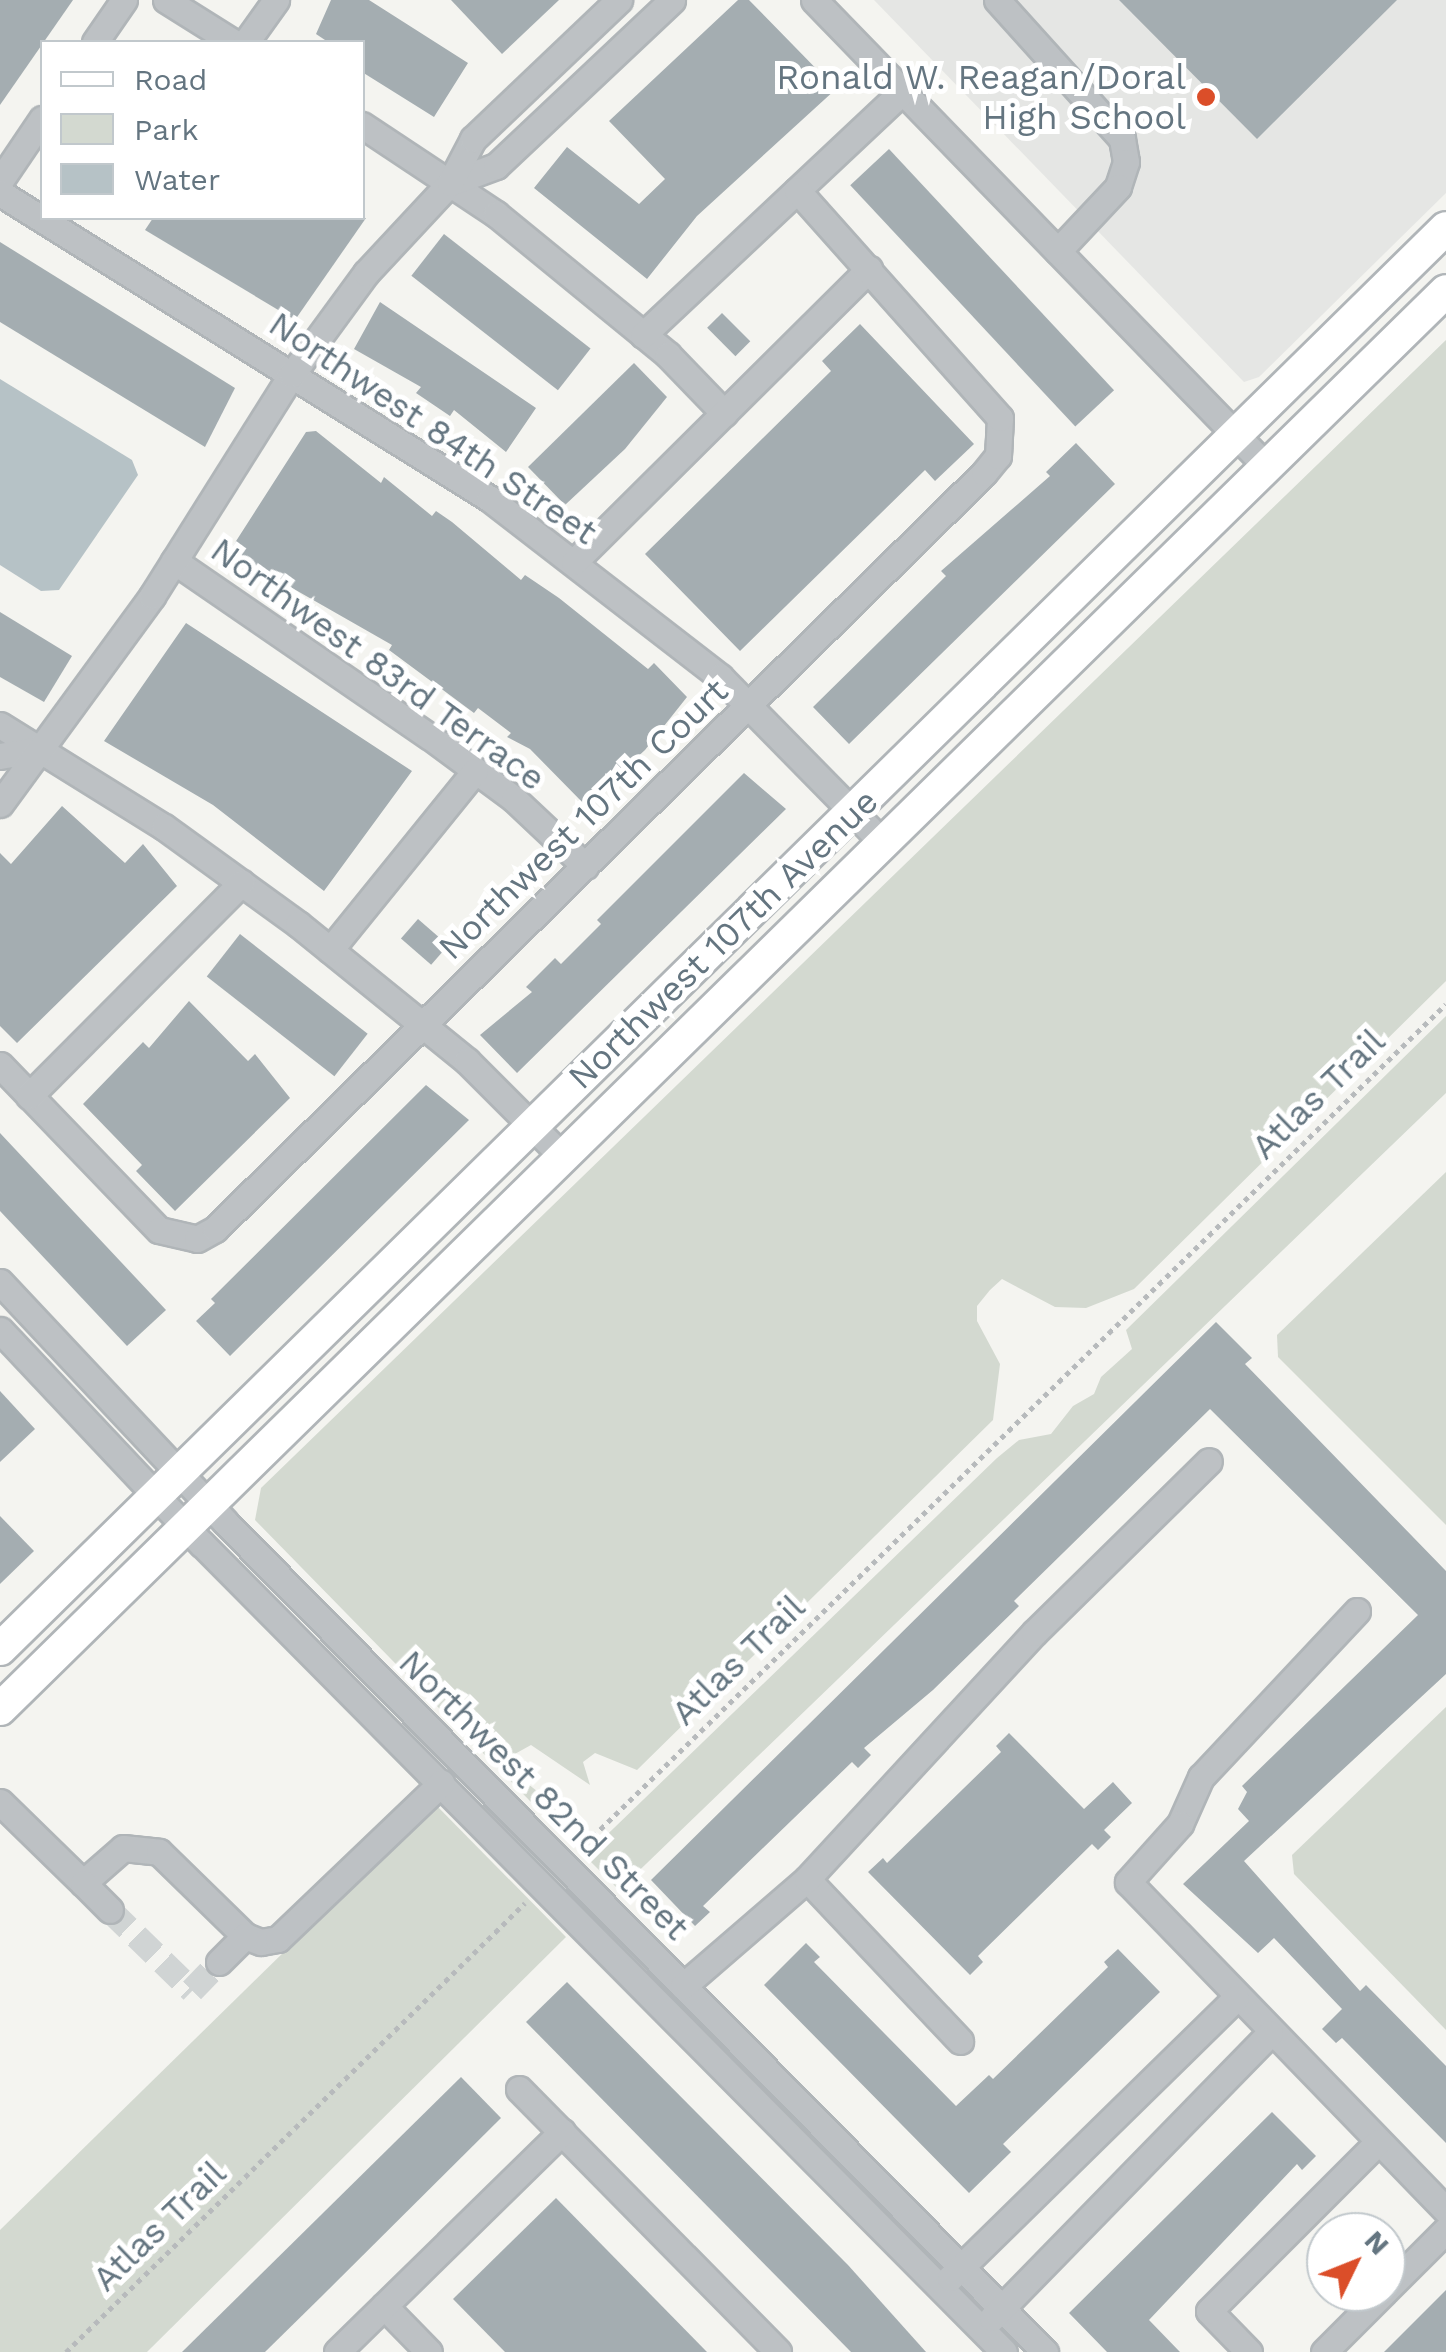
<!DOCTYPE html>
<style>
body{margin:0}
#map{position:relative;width:1446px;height:2352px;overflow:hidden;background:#f4f4f0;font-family:"Work Sans",sans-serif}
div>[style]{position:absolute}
.built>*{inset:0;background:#e5e6e4}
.green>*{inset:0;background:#d3d9d0}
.water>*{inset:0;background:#b6c2c6}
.building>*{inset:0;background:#a4adb1;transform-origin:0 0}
.minor-tunnel>*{height:25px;margin-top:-12.5px;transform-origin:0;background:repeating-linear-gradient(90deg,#d0d4d4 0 25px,transparent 0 37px)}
.path>*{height:5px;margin-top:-2.5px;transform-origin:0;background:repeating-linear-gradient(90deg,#b7babc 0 5px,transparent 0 10px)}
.roads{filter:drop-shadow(2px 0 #b0b5b8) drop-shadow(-2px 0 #b0b5b8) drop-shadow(0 2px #b0b5b8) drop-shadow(0 -2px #b0b5b8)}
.minor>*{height:25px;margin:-12.5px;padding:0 12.5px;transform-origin:12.5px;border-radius:12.5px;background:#bdc1c4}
.major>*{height:32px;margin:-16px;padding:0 16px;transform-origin:16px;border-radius:16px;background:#fff}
.dots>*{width:28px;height:28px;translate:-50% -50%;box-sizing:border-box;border:5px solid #fff;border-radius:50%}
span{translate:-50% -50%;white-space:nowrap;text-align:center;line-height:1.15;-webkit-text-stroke:10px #fff;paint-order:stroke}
.poi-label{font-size:35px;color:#647580}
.right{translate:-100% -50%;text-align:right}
.street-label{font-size:35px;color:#647580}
.legend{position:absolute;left:40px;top:40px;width:325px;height:180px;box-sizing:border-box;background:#fff;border:2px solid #c1c8cc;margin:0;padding:12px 18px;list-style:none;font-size:30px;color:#647580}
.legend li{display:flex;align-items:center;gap:20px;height:50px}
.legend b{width:50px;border:2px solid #c1c8cc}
.north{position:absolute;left:1306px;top:2212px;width:100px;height:100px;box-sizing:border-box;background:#fff;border:2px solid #c1c8cc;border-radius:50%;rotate:47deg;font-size:28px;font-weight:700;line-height:40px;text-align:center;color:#647580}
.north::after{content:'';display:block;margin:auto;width:35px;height:45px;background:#db4e29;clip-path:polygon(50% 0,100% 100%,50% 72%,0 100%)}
</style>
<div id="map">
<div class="built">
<div style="clip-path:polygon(874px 0,1446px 0,1446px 193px,1259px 377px,1244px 382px)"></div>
</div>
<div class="green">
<div style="clip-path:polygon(1446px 340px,1446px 981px,1134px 1289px,1086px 1308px,1055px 1307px,1002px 1279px,990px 1290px,977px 1306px,977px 1321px,1000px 1364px,993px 1420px,637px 1770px,595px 1753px,583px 1762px,590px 1785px,531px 1745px,513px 1755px,509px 1769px,585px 1829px,570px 1842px,255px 1520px,261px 1488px)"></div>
<div style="clip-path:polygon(1446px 1016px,1446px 1093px,619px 1890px,585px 1856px,997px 1458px,1019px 1440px,1051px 1434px,1073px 1406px,1094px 1394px,1101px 1377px,1132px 1349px,1126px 1330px)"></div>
<div style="clip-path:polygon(1446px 1172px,1446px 1525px,1278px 1357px,1277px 1335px)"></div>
<div style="clip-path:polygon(1446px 1707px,1446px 2030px,1294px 1874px,1292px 1855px)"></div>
<div style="clip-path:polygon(435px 1804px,566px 1937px,147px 2352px,0 2352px,0 2230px)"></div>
</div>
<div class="water">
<div style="clip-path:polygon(0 379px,132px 460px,138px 475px,59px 590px,41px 591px,0 565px)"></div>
</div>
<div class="building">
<div style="clip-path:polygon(0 0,73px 0,0 105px)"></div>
<div style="clip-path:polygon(331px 0,369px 0,468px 63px,434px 117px,362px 72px,362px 42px,328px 42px,316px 34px)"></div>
<div style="clip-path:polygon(451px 0,559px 0,502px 54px)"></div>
<div style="clip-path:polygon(738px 0,749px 0,836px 89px,697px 216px,647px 279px,534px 188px,567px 147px,639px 204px,665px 179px,609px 121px)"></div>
<div style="clip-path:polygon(1119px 0,1397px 0,1257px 139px)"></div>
<div style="left:889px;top:149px;width:330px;height:53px;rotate:47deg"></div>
<div style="clip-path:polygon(153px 218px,366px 218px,295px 320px,145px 230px)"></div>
<div style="left:444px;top:234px;width:186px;height:53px;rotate:38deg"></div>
<div style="clip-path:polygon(0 242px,235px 388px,205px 447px,0 322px)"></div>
<div style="clip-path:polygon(380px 302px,536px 408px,506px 452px,454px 410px,450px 416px,416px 393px,421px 387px,354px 349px)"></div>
<div style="left:722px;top:313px;width:40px;height:21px;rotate:45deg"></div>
<div style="clip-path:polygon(860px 324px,974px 444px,935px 481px,925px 470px,740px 651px,645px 554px,831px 371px,822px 361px)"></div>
<div style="clip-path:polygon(634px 363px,667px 397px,625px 449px,565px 505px,528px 467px)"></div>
<div style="clip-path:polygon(316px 431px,381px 483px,384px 477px,432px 516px,436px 511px,452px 522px,521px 580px,525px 575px,559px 598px,648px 669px,654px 663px,687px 697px,645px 750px,585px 805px,530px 749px,507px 737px,511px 733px,478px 708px,474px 713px,389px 650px,392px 645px,229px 552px,306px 432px)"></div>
<div style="clip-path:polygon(1076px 443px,1115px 484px,849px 744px,813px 707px,946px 576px,941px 571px,1050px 476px,1046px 472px)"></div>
<div style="clip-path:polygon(0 612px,72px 656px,44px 702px,0 677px)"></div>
<div style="clip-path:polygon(186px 623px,412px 771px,324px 891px,213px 805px,104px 741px)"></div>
<div style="clip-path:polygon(744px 773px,786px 809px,517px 1073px,480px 1035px,532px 992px,526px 987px,555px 958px,561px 964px,601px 924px,597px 920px)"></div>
<div style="clip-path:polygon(62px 806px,125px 863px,143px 844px,177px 886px,17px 1043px,0 1026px,0 853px,11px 864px)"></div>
<div style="left:418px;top:919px;width:40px;height:26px;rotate:41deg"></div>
<div style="left:240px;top:934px;width:162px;height:54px;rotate:38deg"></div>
<div style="clip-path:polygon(189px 1001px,248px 1061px,255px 1054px,290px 1098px,175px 1211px,136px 1171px,142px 1165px,83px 1104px,143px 1042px,149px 1048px)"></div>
<div style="clip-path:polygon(426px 1085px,469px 1120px,230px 1356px,196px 1321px,215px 1303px,211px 1299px)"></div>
<div style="clip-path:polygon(0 1133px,166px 1310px,127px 1346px,0 1211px)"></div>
<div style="clip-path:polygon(1216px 1322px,1252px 1358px,1245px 1364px,1446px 1571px,1446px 1674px,1244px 1861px,1360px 1991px,1366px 1985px,1446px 2066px,1446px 2143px,1342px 2038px,1336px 2043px,1322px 2029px,1342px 2009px,1274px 1938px,1258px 1953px,1183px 1884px,1249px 1821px,1238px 1809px,1247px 1792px,1242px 1786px,1418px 1615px,1210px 1409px,1014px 1601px,1019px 1606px,933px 1690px,864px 1748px,871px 1755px,858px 1768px,852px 1762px,703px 1906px,710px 1912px,695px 1926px,651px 1880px)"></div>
<div style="clip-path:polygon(0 1391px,35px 1429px,0 1462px)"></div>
<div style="clip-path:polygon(0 1516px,34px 1551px,0 1584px)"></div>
<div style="clip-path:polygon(1009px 1733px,1084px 1809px,1113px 1782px,1132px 1803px,1104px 1830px,1111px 1837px,1098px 1850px,1092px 1844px,978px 1956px,983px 1962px,970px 1975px,868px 1872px,883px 1858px,887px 1863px,1001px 1752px,996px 1746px)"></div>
<div style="clip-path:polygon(806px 1943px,820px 1957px,814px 1962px,956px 2106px,989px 2075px,993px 2079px,1108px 1967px,1104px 1962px,1118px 1949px,1160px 1992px,1003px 2144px,1011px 2152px,969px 2193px,764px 1985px)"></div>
<div style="clip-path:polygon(567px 1982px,848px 2265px,926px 2352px,851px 2352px,526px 2022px)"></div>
<div style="clip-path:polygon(461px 2077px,501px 2118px,322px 2296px,265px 2352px,182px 2352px)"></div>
<div style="clip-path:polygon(1272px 2112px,1316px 2156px,1302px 2170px,1297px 2164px,1149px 2320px,1180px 2352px,1107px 2352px,1069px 2313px)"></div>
<div style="clip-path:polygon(556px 2198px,707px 2352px,505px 2352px,453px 2299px)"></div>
<div style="clip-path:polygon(1446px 2290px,1446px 2352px,1384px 2352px)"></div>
</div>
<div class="minor-tunnel">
<div style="left:110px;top:1910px;width:115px;rotate:44.3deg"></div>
<div style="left:192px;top:1990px;width:39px;rotate:-46deg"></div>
</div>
<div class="path">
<div style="left:579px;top:1850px;width:1211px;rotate:-44.3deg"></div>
<div style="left:66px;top:2352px;width:642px;rotate:-44.37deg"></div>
</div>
<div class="roads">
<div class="minor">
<div style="left:166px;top:0;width:79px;rotate:32.1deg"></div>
<div style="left:814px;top:0;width:651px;rotate:45.87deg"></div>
<div style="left:997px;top:0;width:187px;rotate:48deg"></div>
<div style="left:1122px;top:139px;width:23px;rotate:80deg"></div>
<div style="left:1126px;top:162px;width:26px;rotate:108deg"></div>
<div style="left:1118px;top:187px;width:88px;rotate:133.2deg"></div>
<div style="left:95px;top:42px;width:51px;rotate:-55.4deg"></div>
<div style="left:246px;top:42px;width:52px;rotate:-54.5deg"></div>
<div style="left:362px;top:125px;width:161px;rotate:33.6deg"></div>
<div style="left:496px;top:214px;width:222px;rotate:39.3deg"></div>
<div style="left:668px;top:355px;width:81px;rotate:46deg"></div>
<div style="left:0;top:181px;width:75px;rotate:-55.9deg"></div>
<div style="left:450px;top:183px;width:49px;rotate:-20.3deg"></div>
<div style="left:496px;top:166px;width:242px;rotate:-43.3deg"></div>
<div style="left:0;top:193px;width:578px;rotate:31.98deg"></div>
<div style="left:490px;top:499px;width:291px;rotate:37.7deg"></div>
<div style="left:720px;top:677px;width:234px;rotate:45.5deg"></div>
<div style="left:643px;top:335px;width:354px;rotate:-43.2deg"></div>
<div style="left:174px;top:561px;width:309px;rotate:34.5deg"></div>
<div style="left:429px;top:736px;width:106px;rotate:36.5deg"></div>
<div style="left:514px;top:799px;width:98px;rotate:43.3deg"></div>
<div style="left:574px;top:562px;width:416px;rotate:-44.8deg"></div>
<div style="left:0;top:725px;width:193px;rotate:31.9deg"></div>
<div style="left:164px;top:827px;width:165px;rotate:35.9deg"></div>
<div style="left:298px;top:924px;width:218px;rotate:39deg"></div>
<div style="left:467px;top:1061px;width:137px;rotate:45deg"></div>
<div style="left:0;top:756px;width:40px;rotate:-10deg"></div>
<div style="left:0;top:804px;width:258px;rotate:-53.8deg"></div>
<div style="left:152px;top:596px;width:262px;rotate:-57.8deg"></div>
<div style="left:292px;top:374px;width:125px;rotate:-53.8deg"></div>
<div style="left:366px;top:273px;width:123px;rotate:-47deg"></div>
<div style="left:450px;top:183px;width:50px;rotate:-62.4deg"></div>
<div style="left:473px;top:139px;width:202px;rotate:-43.6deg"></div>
<div style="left:330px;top:950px;width:230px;rotate:-51deg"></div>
<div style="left:0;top:1065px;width:229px;rotate:46.1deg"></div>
<div style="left:159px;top:1230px;width:39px;rotate:13deg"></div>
<div style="left:197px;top:1239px;width:21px;rotate:-29deg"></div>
<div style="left:215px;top:1229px;width:1078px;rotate:-44.51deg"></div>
<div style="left:984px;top:473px;width:22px;rotate:-51deg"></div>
<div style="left:998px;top:456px;width:38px;rotate:-87deg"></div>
<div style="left:1000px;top:418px;width:305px;rotate:-131.7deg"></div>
<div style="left:29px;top:1096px;width:301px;rotate:-45.1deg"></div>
<div style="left:0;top:1282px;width:329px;rotate:46.8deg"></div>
<div style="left:225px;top:1522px;width:1167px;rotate:45.35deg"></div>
<div style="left:0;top:1330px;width:294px;rotate:46.7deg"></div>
<div style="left:202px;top:1544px;width:1138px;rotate:45.21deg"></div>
<div style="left:1357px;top:1611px;width:228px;rotate:133.2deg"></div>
<div style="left:1201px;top:1777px;width:51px;rotate:114.1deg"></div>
<div style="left:1180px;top:1824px;width:78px;rotate:131.9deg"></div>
<div style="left:1128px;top:1882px;width:457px;rotate:45.9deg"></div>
<div style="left:0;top:1802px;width:116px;rotate:44.3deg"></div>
<div style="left:83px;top:1883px;width:53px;rotate:-41.2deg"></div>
<div style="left:123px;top:1848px;width:36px;rotate:6deg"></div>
<div style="left:159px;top:1852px;width:120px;rotate:44.3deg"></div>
<div style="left:245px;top:1936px;width:17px;rotate:21deg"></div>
<div style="left:261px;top:1942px;width:17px;rotate:-10deg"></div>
<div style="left:278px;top:1939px;width:226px;rotate:-43.7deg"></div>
<div style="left:807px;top:1879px;width:223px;rotate:46.6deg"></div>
<div style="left:83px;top:1883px;width:38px;rotate:45deg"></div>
<div style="left:219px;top:1962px;width:37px;rotate:-45deg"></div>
<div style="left:683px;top:1986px;width:164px;rotate:-40.8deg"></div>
<div style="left:807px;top:1879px;width:335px;rotate:-47.3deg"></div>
<div style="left:1034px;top:1633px;width:245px;rotate:-44.5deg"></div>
<div style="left:519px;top:2089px;width:369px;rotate:45.4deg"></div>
<div style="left:950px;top:2278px;width:400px;rotate:-44.4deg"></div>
<div style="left:1386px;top:2290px;width:85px;rotate:-45deg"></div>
<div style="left:384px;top:2306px;width:64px;rotate:45.6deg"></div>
<div style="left:992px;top:2318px;width:398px;rotate:-45.7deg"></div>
<div style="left:337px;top:2352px;width:315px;rotate:-44.4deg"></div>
<div style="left:1249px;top:2352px;width:57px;rotate:-134.3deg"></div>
<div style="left:1209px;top:2311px;width:239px;rotate:-45deg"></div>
<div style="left:1324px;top:2352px;width:85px;rotate:-45deg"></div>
</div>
<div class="major">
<div style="left:0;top:1649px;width:2027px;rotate:-44.5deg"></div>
<div style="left:0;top:1709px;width:2025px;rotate:-44.44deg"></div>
</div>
</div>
<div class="dots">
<div style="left:1206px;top:97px;background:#db4e29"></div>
</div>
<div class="poi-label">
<span class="right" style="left:1186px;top:97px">Ronald W. Reagan/Doral<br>High School</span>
</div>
<div class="street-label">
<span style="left:433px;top:428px;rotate:34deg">Northwest 84th Street</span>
<span style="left:378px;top:664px;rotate:36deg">Northwest 83rd Terrace</span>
<span style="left:583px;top:819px;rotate:-44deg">Northwest 107th Court</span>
<span style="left:723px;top:939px;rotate:-44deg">Northwest 107th Avenue</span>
<span style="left:1318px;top:1094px;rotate:-44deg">Atlas Trail</span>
<span style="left:738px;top:1660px;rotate:-44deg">Atlas Trail</span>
<span style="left:544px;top:1795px;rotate:45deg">Northwest 82nd Street</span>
<span style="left:159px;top:2226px;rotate:-44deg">Atlas Trail</span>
</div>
<ul class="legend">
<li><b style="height:12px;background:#fff"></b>Road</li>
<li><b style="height:28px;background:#d3d9d0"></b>Park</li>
<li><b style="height:28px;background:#b6c2c6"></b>Water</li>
</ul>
<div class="north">N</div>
</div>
